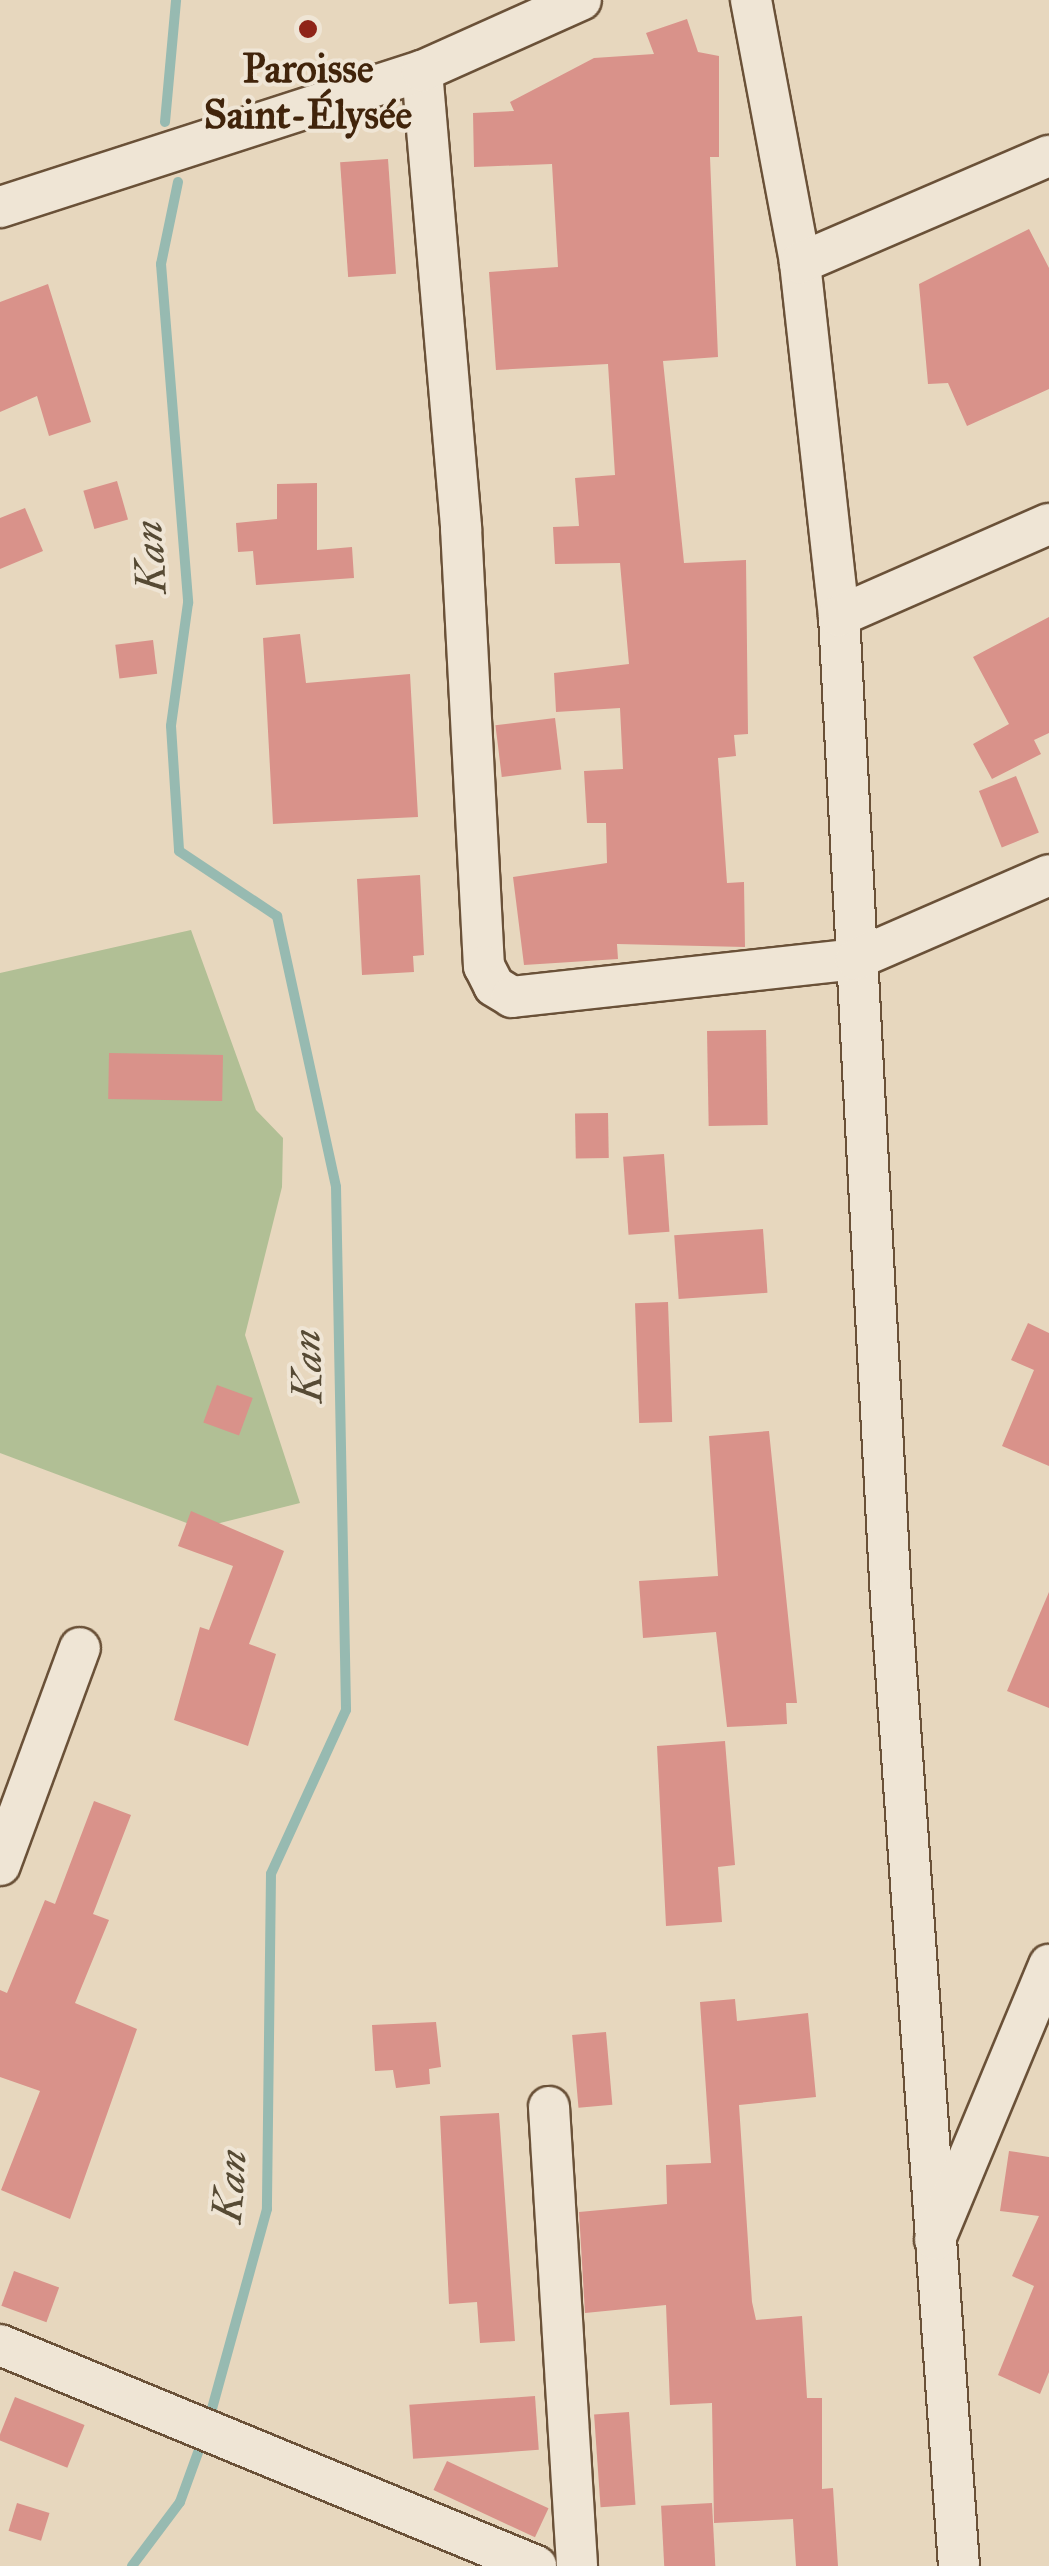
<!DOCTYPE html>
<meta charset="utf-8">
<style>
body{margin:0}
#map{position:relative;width:1049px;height:2566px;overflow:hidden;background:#e7d7be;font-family:"IM FELL Great Primer",serif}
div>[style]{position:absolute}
.green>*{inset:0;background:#b1bf95}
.stream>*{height:10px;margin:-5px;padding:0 5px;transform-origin:5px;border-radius:5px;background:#97bab1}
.building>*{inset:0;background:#d9928a;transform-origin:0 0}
.roads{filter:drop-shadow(2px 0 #6a5138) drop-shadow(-2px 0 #6a5138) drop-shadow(0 2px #6a5138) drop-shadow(0 -2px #6a5138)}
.street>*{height:40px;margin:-20px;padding:0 20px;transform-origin:20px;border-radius:20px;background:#efe5d5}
.dots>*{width:28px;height:28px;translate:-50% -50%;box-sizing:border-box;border:5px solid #efe5d5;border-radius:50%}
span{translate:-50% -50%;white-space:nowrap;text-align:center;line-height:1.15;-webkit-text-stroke:8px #efe5d5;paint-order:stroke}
.poi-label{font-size:40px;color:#41240b;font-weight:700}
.water-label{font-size:42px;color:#564a34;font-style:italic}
</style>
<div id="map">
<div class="green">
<div style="clip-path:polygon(191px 930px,256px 1110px,283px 1138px,282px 1187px,245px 1335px,300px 1503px,200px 1528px,0 1453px,0 973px)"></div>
</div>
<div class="stream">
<div style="left:165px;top:122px;width:122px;rotate:-84.8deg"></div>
<div style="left:178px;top:182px;width:84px;rotate:101.7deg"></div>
<div style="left:161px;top:264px;width:340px;rotate:85.4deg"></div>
<div style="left:188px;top:603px;width:124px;rotate:97.9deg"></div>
<div style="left:171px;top:726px;width:125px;rotate:86.3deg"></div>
<div style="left:179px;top:851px;width:118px;rotate:33.6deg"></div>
<div style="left:277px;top:916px;width:277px;rotate:77.7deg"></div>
<div style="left:336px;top:1187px;width:523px;rotate:88.9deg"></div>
<div style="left:346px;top:1710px;width:180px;rotate:114.6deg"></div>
<div style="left:271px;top:1874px;width:335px;rotate:90.7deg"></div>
<div style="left:267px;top:2209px;width:219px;rotate:105.4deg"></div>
<div style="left:132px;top:2566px;width:80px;rotate:-53.1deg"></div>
<div style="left:180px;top:2502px;width:70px;rotate:-70deg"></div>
</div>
<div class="building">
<div style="clip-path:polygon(687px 19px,698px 52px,719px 56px,719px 157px,710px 157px,718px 357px,663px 361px,684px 563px,746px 560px,748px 734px,734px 735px,736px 756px,718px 758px,727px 883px,744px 882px,745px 947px,617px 944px,618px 959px,524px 965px,513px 877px,607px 863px,606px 823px,587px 823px,584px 771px,623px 769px,620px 708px,556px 712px,554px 673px,629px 664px,620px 563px,555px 564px,553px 527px,579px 526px,575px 478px,615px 475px,608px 364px,496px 370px,489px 272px,558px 267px,552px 164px,474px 167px,473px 113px,514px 111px,510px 102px,594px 58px,654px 54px,646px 33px)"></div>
<div style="left:388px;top:159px;width:115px;height:48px;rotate:86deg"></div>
<div style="clip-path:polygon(1029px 229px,1049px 268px,1049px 389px,967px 426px,948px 383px,928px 384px,919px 284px)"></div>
<div style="clip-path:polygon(48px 284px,91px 422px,49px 436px,37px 396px,0 412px,0 302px)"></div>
<div style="left:117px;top:481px;width:40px;height:35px;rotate:74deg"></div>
<div style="clip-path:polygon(317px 483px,317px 550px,352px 547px,354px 578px,256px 585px,253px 551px,238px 552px,236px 523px,277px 519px,277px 484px)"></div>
<div style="clip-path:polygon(25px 508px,43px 551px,0 569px,0 518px)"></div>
<div style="clip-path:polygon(1049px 617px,1049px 733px,1034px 740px,1041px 754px,992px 779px,973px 744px,1009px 724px,973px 657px)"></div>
<div style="clip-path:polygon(300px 634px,306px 683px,410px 674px,418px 817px,273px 824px,263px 638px)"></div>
<div style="left:153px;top:640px;width:34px;height:38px;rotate:83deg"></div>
<div style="left:555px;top:718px;width:52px;height:60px;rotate:83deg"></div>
<div style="left:1016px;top:776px;width:61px;height:40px;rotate:68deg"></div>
<div style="clip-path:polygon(420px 875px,424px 955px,413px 956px,414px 972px,362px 975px,357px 879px)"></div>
<div style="left:766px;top:1030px;width:95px;height:59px;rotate:89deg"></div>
<div style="left:109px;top:1053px;width:114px;height:46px;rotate:1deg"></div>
<div style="left:608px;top:1113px;width:45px;height:33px;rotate:89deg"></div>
<div style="left:664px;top:1154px;width:78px;height:41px;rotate:86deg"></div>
<div style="left:763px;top:1229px;width:64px;height:89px;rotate:86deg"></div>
<div style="left:668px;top:1302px;width:120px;height:33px;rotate:88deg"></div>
<div style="clip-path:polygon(1028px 1323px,1049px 1333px,1049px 1466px,1002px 1446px,1034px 1370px,1011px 1360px)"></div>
<div style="left:217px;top:1385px;width:38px;height:40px;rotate:20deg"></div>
<div style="clip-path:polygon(769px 1431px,797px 1703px,786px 1703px,787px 1724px,727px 1727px,716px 1632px,643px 1638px,639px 1581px,718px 1576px,709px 1436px)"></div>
<div style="clip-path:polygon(191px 1511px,284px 1551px,249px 1644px,276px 1654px,248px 1746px,174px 1720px,200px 1627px,209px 1630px,233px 1566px,178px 1546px)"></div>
<div style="clip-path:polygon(1049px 1592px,1049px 1708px,1007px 1691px)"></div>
<div style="clip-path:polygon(725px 1741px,735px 1865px,718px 1867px,722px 1922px,666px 1926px,657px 1746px)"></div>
<div style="clip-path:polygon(94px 1801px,131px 1815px,93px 1914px,109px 1920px,75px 2003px,137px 2029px,70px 2219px,1px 2190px,40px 2091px,0 2077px,0 1990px,7px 1993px,45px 1900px,55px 1904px)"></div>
<div style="clip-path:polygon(735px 1999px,737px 2021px,808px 2013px,816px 2097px,739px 2105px,752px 2302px,756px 2320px,802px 2316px,807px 2398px,822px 2398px,822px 2489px,833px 2488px,838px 2566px,796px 2566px,793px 2519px,714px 2523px,712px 2403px,670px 2405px,666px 2305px,585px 2313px,579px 2212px,667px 2204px,666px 2165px,711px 2163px,700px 2002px)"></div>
<div style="clip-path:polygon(436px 2022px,441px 2067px,429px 2069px,430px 2084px,396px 2088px,393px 2070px,375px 2071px,372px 2025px)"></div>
<div style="left:606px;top:2032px;width:73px;height:34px;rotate:85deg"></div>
<div style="clip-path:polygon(499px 2113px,515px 2341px,480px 2343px,477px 2302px,449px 2304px,440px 2116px)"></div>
<div style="clip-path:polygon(1009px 2151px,1049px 2157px,1049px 2372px,1040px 2394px,998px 2375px,1034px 2286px,1012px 2276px,1039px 2216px,1000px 2211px)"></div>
<div style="left:14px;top:2271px;width:48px;height:37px;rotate:20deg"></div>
<div style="left:535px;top:2396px;width:54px;height:126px;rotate:86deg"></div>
<div style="left:15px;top:2397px;width:75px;height:46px;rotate:22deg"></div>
<div style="left:629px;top:2412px;width:93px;height:35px;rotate:86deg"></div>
<div style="left:447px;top:2461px;width:112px;height:32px;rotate:25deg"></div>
<div style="left:17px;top:2503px;width:34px;height:29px;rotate:17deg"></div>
<div style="left:712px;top:2503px;width:63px;height:51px;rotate:87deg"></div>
</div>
<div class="roads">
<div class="street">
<div style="left:751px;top:0;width:268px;rotate:79.4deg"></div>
<div style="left:800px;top:263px;width:355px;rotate:83.7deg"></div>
<div style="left:839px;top:616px;width:984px;rotate:86.97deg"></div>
<div style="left:891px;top:1599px;width:969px;rotate:85.98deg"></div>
<div style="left:422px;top:71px;width:459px;rotate:85.1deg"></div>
<div style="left:461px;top:528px;width:439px;rotate:87deg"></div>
<div style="left:484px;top:966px;width:22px;rotate:63deg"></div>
<div style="left:494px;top:986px;width:21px;rotate:31deg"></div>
<div style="left:512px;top:997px;width:346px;rotate:-6.3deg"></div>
<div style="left:856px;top:959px;width:210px;rotate:-23.5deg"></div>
<div style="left:0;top:207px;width:443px;rotate:-17.9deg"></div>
<div style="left:422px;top:71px;width:174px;rotate:-24.1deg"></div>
<div style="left:800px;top:263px;width:271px;rotate:-23.3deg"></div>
<div style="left:839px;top:616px;width:229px;rotate:-23.7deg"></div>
<div style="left:0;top:1865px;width:231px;rotate:-69.8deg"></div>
<div style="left:549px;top:2107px;width:460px;rotate:86.5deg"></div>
<div style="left:935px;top:2239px;width:297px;rotate:-67.4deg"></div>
<div style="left:0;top:2345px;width:580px;rotate:22.41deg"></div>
</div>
</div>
<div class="dots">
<div style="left:308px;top:29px;background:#8f2418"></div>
</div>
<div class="poi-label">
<span style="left:308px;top:92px">Paroisse<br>Saint-Élysée</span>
</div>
<div class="water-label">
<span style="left:150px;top:557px;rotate:-93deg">Kan</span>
<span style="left:307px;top:1366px;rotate:-91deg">Kan</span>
<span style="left:230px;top:2186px;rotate:-85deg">Kan</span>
</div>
</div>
